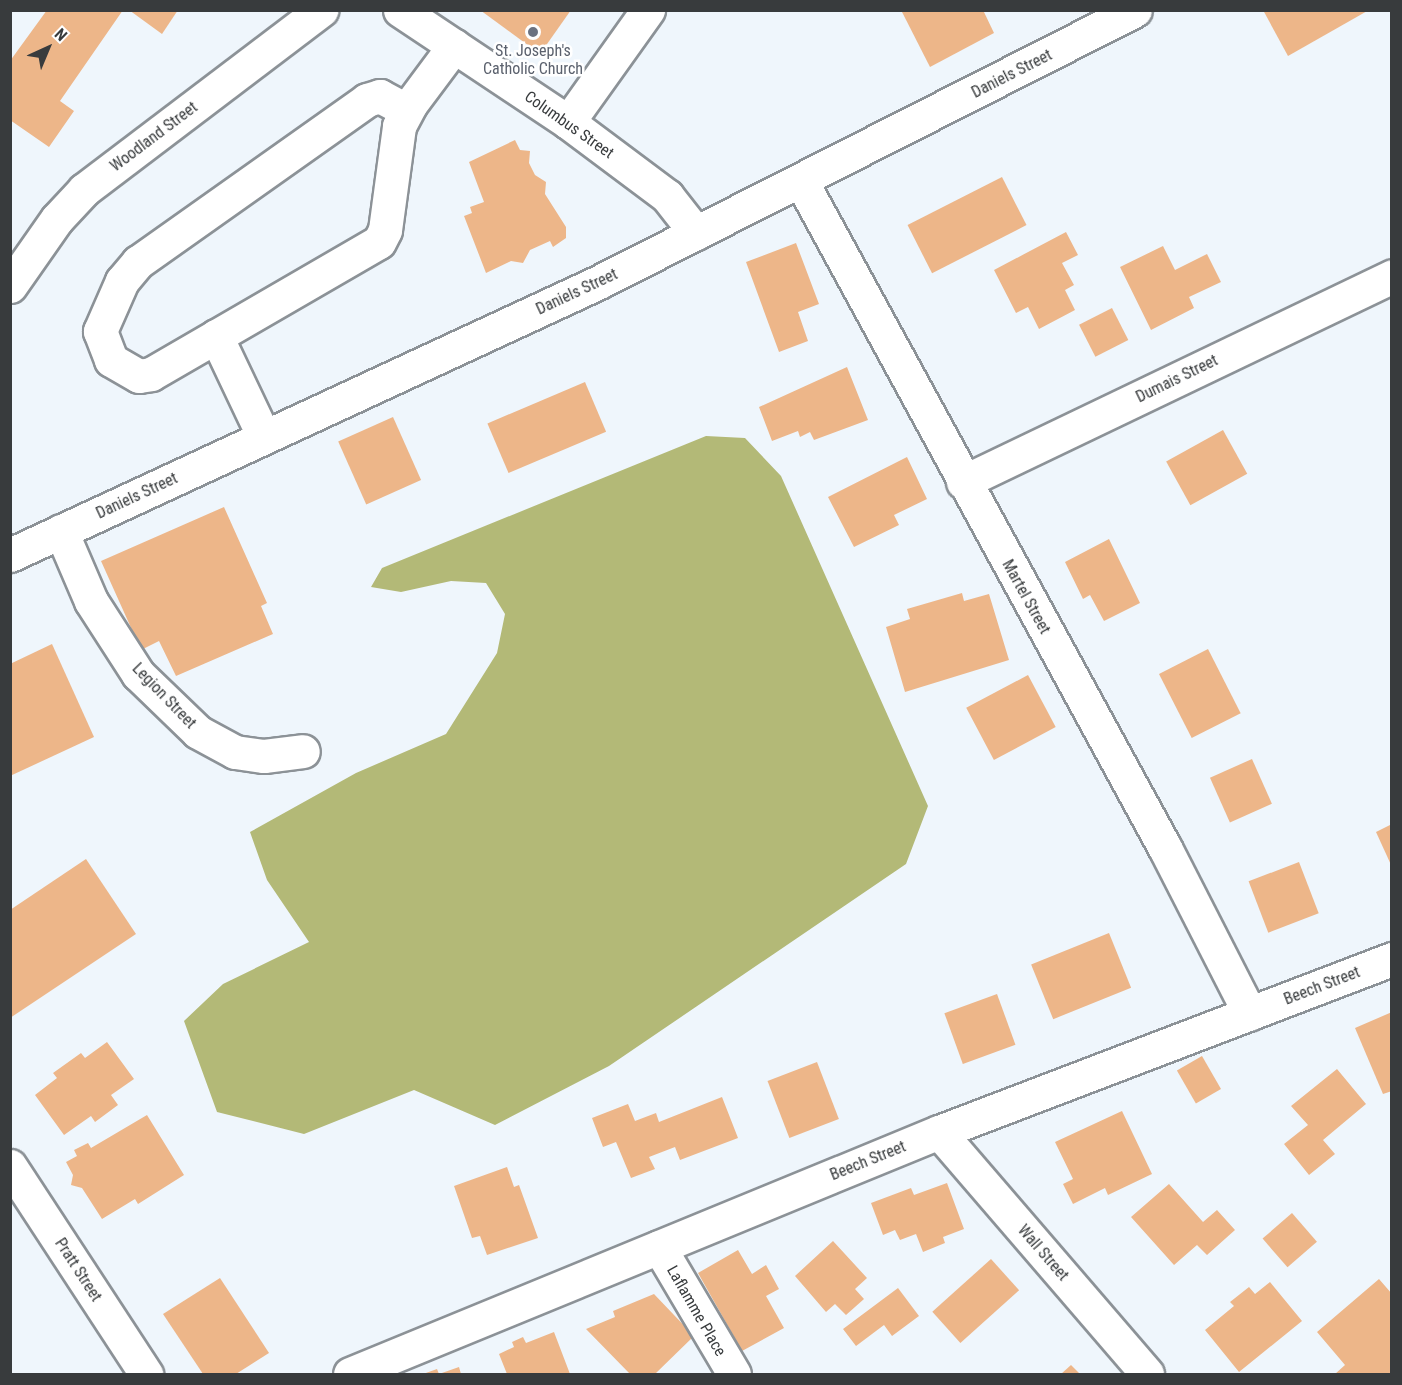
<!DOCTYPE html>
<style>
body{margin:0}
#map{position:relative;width:1402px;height:1385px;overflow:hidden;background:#eff6fc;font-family:"Roboto Condensed",sans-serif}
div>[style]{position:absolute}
.forest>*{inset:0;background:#b3b977}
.building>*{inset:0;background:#edb689;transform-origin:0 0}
.roads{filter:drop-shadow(2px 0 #8c9297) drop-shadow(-2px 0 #8c9297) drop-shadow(0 2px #8c9297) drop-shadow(0 -2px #8c9297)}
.minor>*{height:33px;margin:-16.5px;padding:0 16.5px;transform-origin:16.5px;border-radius:16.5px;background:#fff}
.dots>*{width:16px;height:16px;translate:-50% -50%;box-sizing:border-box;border:3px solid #fff;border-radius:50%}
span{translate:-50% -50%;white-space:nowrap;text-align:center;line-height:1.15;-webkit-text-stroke:5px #fff;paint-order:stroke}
.worship-label{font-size:16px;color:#5b616d}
.street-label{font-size:16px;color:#383b3d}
.frame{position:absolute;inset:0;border:12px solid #383b3d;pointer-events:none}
.north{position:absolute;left:18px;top:18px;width:60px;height:60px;-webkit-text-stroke:4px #fff;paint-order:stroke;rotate:44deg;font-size:16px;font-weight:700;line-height:24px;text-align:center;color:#383b3d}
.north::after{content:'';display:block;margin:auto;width:21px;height:27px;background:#383b3d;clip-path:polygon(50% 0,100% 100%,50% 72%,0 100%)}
</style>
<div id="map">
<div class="forest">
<div style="clip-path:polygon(706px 436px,745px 438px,781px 476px,928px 806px,906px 864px,609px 1066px,495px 1125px,414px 1090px,304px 1134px,217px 1112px,184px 1021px,223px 984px,309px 942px,267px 880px,250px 832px,356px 773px,446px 734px,497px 653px,505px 614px,486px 583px,451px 581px,401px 592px,371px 587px,382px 568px)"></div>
</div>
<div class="building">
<div style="clip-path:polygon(47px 10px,123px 10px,60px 101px,74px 111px,49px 147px,10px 120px,10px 61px)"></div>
<div style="clip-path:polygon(129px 10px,178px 10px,162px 34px)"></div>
<div style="clip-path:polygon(480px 10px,571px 10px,540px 54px)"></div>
<div style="clip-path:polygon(901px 10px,983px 10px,994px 33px,930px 67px)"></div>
<div style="clip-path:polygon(1263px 10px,1369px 10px,1288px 56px)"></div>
<div style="clip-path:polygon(515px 140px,520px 150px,530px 151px,529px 163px,535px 175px,546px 182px,545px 194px,566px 227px,566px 238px,553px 247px,550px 241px,530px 250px,523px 263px,511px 261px,486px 273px,464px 216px,472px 213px,470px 207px,484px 202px,469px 162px)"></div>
<div style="left:1002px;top:177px;width:54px;height:106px;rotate:63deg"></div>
<div style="clip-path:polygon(1066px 232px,1078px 255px,1062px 263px,1074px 285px,1065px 290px,1075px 310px,1039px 329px,1028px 307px,1016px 313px,994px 270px)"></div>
<div style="clip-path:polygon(796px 243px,819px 304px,798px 312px,808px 341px,779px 352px,746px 262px)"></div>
<div style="clip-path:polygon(1163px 246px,1175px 270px,1207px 254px,1221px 282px,1189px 297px,1194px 308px,1151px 330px,1120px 267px)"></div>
<div style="left:1112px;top:308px;width:36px;height:37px;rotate:63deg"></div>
<div style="clip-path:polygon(847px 367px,868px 420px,814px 440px,810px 432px,800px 437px,798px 431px,772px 441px,759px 407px)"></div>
<div style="left:585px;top:382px;width:54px;height:106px;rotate:67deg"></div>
<div style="left:393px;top:417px;width:69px;height:60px;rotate:66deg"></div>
<div style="left:1223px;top:430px;width:50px;height:65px;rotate:61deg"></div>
<div style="clip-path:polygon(907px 457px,927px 499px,894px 515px,899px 525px,854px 547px,828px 497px)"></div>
<div style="clip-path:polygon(224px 507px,267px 603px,261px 606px,273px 634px,176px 676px,159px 641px,141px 650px,101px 561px)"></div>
<div style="clip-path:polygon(1109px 539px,1140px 603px,1104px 621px,1090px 595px,1083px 599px,1065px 562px)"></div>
<div style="clip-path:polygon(962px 593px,964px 601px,989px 594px,1009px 660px,905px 692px,886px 627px,910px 619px,907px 609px)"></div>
<div style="clip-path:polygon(52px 644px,94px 737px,10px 776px,10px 664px)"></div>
<div style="left:1208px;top:649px;width:72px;height:55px;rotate:63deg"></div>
<div style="left:1028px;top:675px;width:59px;height:70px;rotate:62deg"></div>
<div style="left:1252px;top:759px;width:49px;height:46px;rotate:66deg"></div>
<div style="clip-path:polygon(1392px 824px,1392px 867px,1376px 832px)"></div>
<div style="clip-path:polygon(86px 859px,136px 934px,10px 1018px,10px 910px)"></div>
<div style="left:1299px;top:862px;width:55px;height:54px;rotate:69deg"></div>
<div style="left:1109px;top:933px;width:59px;height:84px;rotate:68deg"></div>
<div style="left:997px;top:994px;width:54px;height:56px;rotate:70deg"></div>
<div style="clip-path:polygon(1392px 1012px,1392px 1091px,1383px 1094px,1355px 1028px)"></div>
<div style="clip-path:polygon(107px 1042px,134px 1079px,111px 1095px,118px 1105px,95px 1122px,91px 1116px,64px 1135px,35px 1095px,57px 1078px,53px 1073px,81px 1053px,85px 1058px)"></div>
<div style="left:1202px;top:1056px;width:38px;height:29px;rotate:60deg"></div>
<div style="left:817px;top:1062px;width:61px;height:53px;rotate:69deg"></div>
<div style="clip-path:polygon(1337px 1069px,1366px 1104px,1323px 1140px,1335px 1154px,1309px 1175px,1284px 1144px,1308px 1125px,1291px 1106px)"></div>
<div style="clip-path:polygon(722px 1097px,738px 1138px,680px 1160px,675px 1147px,649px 1157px,655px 1169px,631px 1178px,616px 1142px,603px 1147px,592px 1118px,628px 1104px,635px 1121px,656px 1113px,659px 1122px)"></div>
<div style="clip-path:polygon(1122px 1111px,1152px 1174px,1108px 1195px,1105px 1188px,1073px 1204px,1063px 1184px,1073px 1179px,1055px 1142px)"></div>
<div style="clip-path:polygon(147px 1115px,184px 1175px,138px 1204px,135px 1199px,102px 1219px,82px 1188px,71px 1185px,73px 1175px,66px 1162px,77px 1156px,74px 1150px,88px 1143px,91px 1148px)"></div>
<div style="clip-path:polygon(507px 1167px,514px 1187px,519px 1185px,538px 1238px,487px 1255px,480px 1236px,472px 1238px,454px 1186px)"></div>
<div style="clip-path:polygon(947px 1183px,964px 1229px,943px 1237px,945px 1243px,923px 1252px,916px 1234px,900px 1240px,895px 1230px,883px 1235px,871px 1203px,911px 1188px,914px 1195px)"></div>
<div style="clip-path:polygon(1169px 1184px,1203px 1222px,1217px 1210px,1235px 1230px,1207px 1255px,1197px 1245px,1174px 1265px,1131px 1217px)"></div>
<div style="left:1292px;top:1213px;width:38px;height:39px;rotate:49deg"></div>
<div style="clip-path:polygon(833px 1241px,867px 1278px,855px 1289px,864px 1299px,846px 1315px,835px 1304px,826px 1312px,795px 1276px)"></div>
<div style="clip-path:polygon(738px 1250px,752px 1274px,766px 1265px,779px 1289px,766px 1296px,784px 1328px,742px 1351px,698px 1273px)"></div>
<div style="left:991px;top:1259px;width:42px;height:79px;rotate:48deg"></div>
<div style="clip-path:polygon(220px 1278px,269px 1353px,236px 1374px,203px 1374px,163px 1314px)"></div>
<div style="clip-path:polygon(1379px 1279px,1392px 1294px,1392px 1374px,1335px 1374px,1345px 1365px,1317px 1332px)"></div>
<div style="clip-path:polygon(1270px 1282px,1302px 1321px,1239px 1372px,1205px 1330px,1234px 1306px,1230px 1302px,1249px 1287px,1255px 1294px)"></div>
<div style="clip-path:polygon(898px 1288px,919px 1316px,892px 1336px,884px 1325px,856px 1346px,843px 1329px)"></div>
<div style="clip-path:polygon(654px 1294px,694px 1336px,655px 1374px,630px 1374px,586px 1329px,615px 1317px,613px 1311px)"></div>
<div style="clip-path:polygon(554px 1332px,570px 1374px,507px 1374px,499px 1354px,514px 1347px,512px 1342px,523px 1337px,526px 1343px)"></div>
<div style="clip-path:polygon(1071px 1365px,1080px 1374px,1061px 1374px)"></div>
<div style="clip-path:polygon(459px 1367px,461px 1374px,423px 1374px,437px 1369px,439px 1374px)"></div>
</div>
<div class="roads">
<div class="minor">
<div style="left:400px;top:10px;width:202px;rotate:33.7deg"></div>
<div style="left:568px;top:122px;width:124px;rotate:36.8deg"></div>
<div style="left:667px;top:196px;width:47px;rotate:51.9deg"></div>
<div style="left:406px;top:110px;width:30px;rotate:-152deg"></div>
<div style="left:380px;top:96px;width:14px;rotate:163deg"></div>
<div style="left:367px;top:100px;width:281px;rotate:144.7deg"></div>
<div style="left:138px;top:262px;width:25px;rotate:130deg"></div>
<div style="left:122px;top:281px;width:55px;rotate:113.7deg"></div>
<div style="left:100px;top:331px;width:31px;rotate:69deg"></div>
<div style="left:111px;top:360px;width:32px;rotate:30deg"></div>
<div style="left:139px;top:376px;width:12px;rotate:-9deg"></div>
<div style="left:151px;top:374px;width:263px;rotate:-30.1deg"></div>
<div style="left:379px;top:242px;width:13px;rotate:-63deg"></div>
<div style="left:385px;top:230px;width:105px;rotate:-82.3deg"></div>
<div style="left:399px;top:126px;width:24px;rotate:-62deg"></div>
<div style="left:410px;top:105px;width:74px;rotate:-53.3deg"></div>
<div style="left:568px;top:122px;width:138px;rotate:-54.5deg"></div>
<div style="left:801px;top:181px;width:760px;rotate:61.38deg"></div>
<div style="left:1165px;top:848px;width:186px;rotate:62.9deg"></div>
<div style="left:10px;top:286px;width:82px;rotate:-55deg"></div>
<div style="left:57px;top:219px;width:40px;rotate:-47deg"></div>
<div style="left:84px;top:190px;width:298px;rotate:-37.2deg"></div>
<div style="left:216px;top:336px;width:112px;rotate:64.6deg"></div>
<div style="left:963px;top:482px;width:476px;rotate:-25.6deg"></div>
<div style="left:61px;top:531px;width:76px;rotate:66.8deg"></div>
<div style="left:91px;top:601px;width:87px;rotate:57.2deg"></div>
<div style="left:138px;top:674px;width:83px;rotate:44deg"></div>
<div style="left:198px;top:732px;width:42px;rotate:28.4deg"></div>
<div style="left:235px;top:752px;width:29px;rotate:8deg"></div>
<div style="left:264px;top:756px;width:39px;rotate:-7deg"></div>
<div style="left:10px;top:555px;width:647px;rotate:-24.86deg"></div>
<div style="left:597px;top:283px;width:603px;rotate:-26.9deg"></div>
<div style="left:939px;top:1132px;width:319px;rotate:49.3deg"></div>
<div style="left:10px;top:1166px;width:249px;rotate:56.8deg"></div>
<div style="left:659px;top:1247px;width:147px;rotate:59.4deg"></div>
<div style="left:350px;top:1374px;width:637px;rotate:-22.34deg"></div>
<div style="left:939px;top:1132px;width:485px;rotate:-20.9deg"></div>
</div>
</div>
<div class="dots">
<div style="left:533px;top:32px;background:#6b7280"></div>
</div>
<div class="worship-label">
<span style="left:533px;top:60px">St. Joseph's<br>Catholic Church</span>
</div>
<div class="street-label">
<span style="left:1012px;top:74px;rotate:-27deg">Daniels Street</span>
<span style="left:569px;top:125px;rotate:35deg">Columbus Street</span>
<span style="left:154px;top:137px;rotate:-37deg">Woodland Street</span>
<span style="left:577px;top:292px;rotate:-25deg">Daniels Street</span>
<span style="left:1177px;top:379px;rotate:-26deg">Dumais Street</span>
<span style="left:137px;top:496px;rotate:-25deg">Daniels Street</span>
<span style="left:1026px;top:597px;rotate:61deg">Martel Street</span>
<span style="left:164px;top:696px;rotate:46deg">Legion Street</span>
<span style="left:1322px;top:986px;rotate:-21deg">Beech Street</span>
<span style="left:868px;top:1161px;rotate:-22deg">Beech Street</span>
<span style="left:1043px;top:1253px;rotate:49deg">Wall Street</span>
<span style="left:78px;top:1270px;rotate:57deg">Pratt Street</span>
<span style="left:696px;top:1311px;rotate:60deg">Laflamme Place</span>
</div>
<div class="frame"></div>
<div class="north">N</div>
</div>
